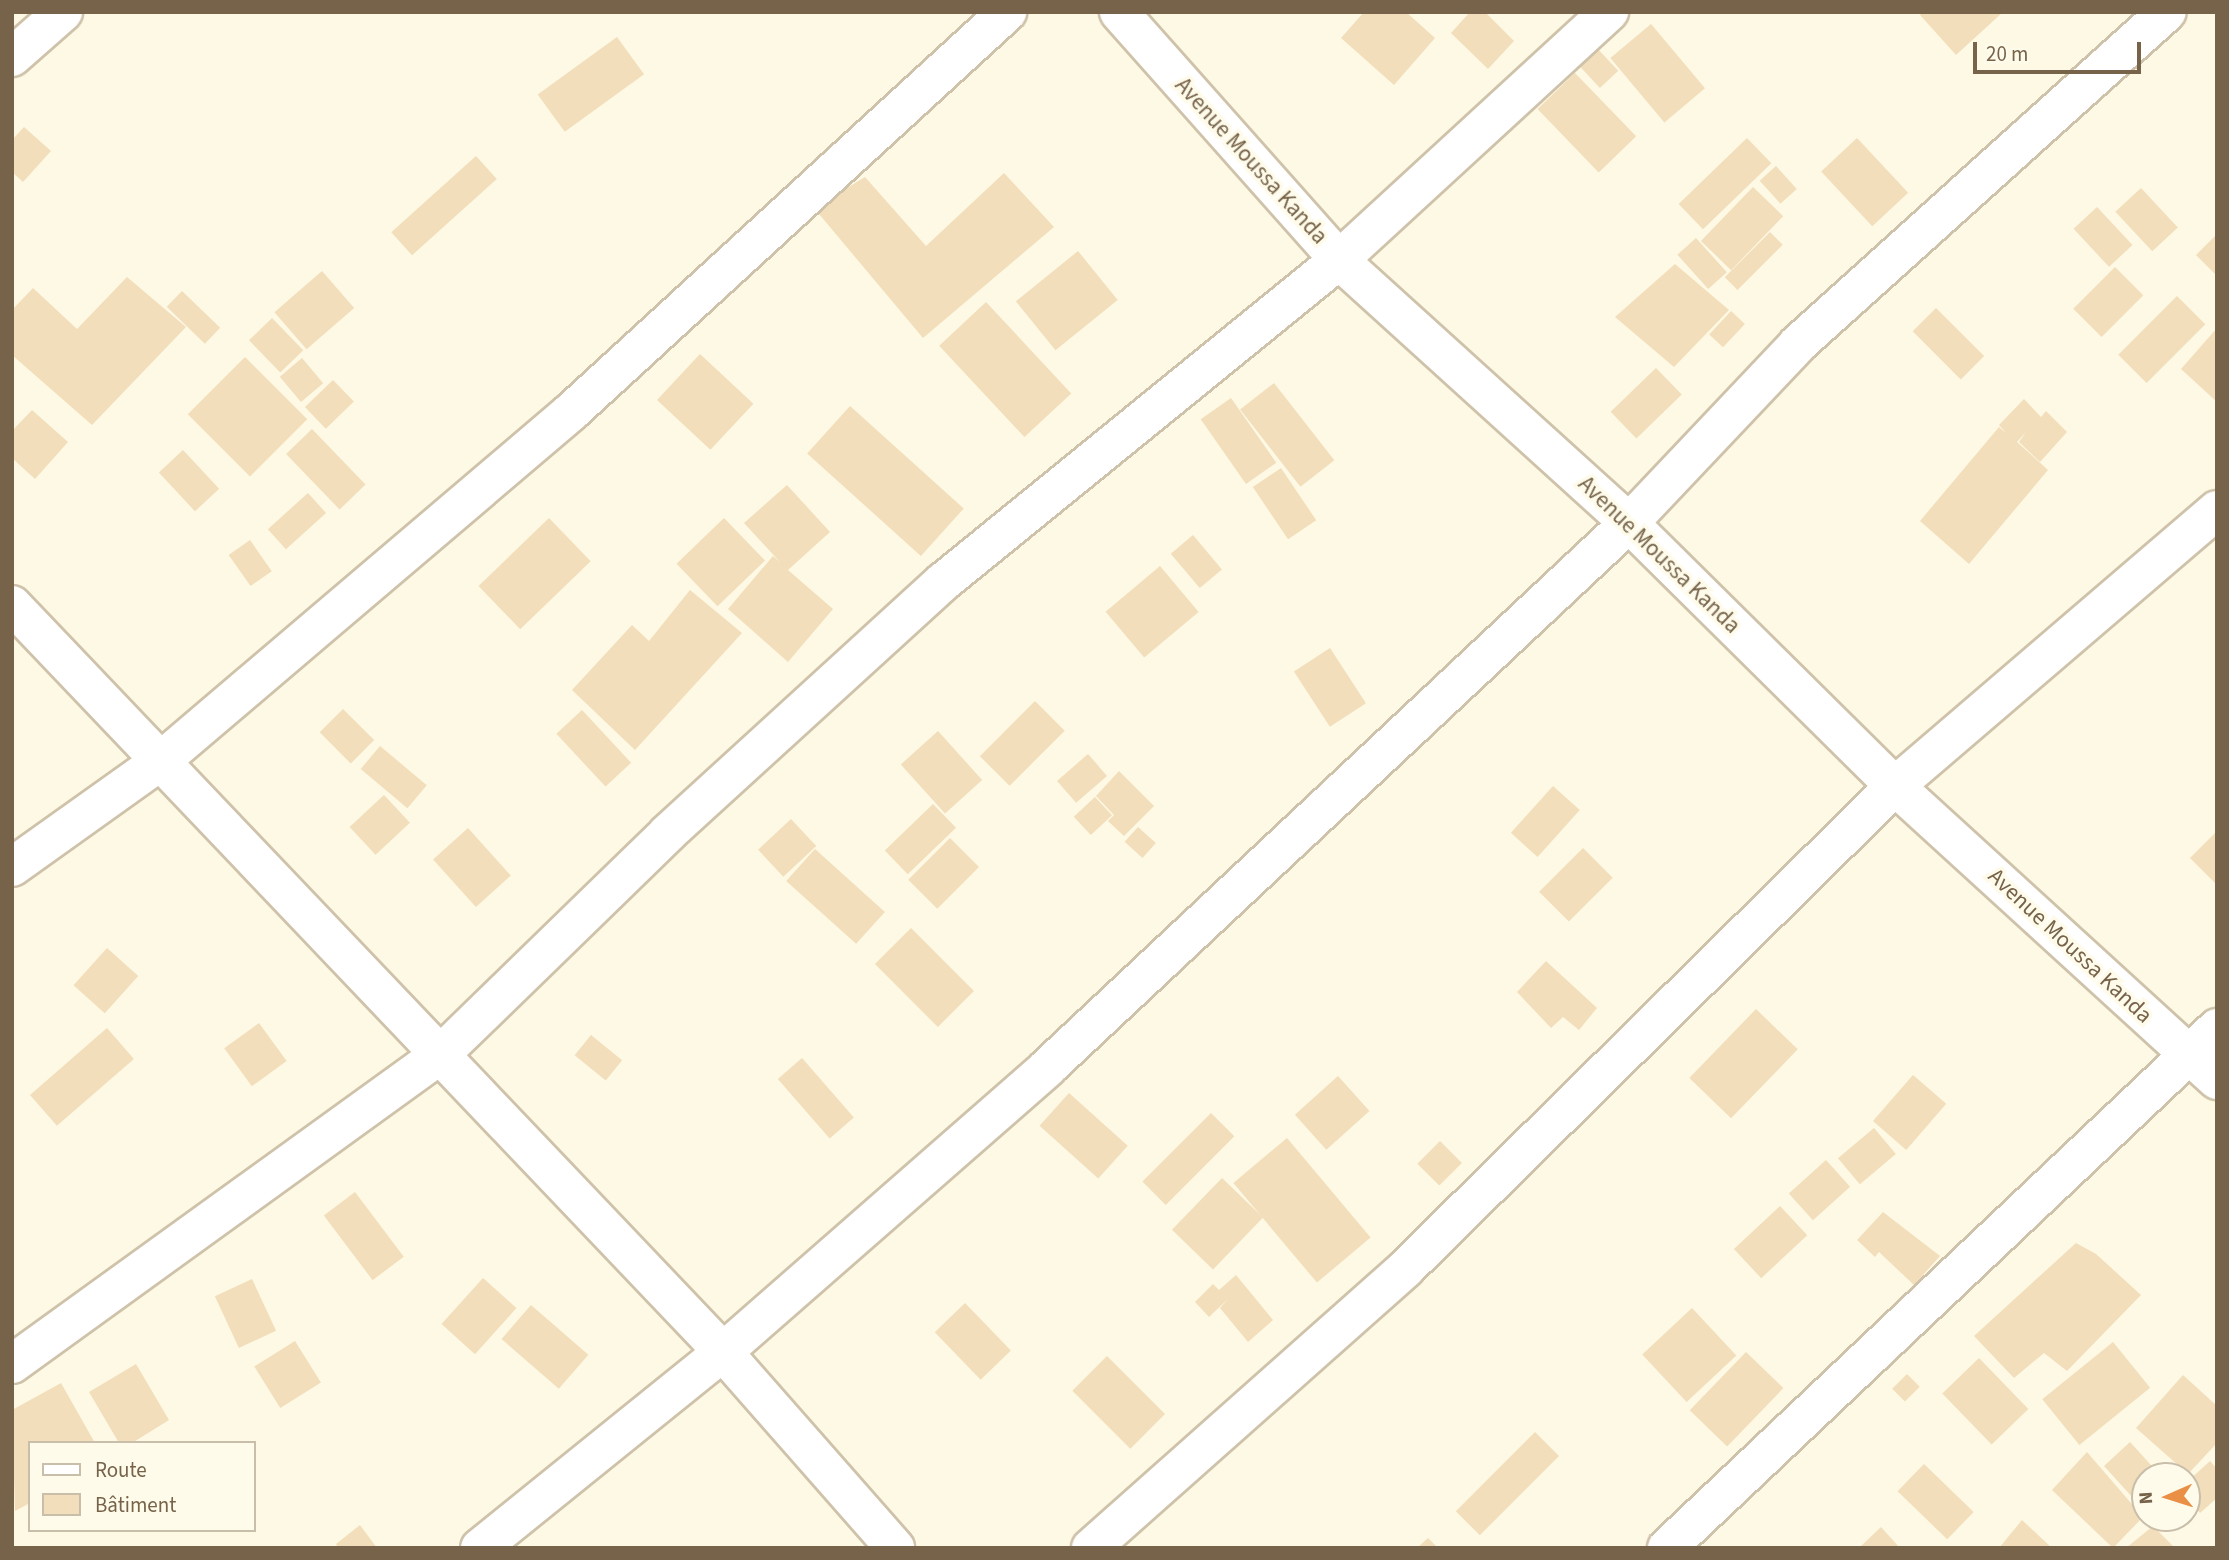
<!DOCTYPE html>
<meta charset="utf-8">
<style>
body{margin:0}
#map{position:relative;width:2229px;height:1560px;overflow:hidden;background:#fdf9e4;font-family:"Source Sans 3",sans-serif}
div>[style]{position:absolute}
.building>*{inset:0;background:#f3debb;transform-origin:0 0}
.roads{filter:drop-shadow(2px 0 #cfc2aa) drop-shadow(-2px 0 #cfc2aa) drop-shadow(0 2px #cfc2aa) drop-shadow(0 -2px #cfc2aa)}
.minor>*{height:38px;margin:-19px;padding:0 19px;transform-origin:19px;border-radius:19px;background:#fff}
span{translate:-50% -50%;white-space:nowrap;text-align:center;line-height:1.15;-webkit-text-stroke:7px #fffbeb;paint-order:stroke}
.street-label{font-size:23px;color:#766349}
.frame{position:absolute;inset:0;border:14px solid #766349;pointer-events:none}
.legend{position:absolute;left:28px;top:1441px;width:228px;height:91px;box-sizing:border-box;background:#fffbeb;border:2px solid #c8beaa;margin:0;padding:9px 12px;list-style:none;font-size:21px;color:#766349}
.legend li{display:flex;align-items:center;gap:14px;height:35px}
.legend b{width:35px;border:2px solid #c8beaa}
.north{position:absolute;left:2131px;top:1462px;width:70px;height:70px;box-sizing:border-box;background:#fffbeb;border:2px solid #c8beaa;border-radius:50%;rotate:267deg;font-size:19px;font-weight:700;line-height:28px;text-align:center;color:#766349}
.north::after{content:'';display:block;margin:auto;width:24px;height:32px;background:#ea8f46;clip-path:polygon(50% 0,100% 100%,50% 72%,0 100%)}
.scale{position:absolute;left:1973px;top:42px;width:168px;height:32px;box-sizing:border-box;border:4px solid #766349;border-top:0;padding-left:9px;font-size:21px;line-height:24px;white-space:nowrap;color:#766349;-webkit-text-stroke:5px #fffbeb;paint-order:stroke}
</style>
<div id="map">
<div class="building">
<div style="clip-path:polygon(1364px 12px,1406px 12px,1435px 38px,1394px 85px,1341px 38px)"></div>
<div style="clip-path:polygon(1470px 12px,1485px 12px,1514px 41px,1488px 69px,1451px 33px)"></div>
<div style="clip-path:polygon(1923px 12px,2003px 12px,1956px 55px,1920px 15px)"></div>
<div style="left:1651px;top:24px;width:84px;height:53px;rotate:50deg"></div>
<div style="left:617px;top:37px;width:46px;height:98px;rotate:54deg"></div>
<div style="left:1595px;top:46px;width:34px;height:25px;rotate:47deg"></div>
<div style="left:1575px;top:73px;width:88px;height:52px;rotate:46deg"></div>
<div style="clip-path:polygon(24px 127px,51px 151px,23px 182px,12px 172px,12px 140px)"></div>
<div style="left:1747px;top:138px;width:35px;height:95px;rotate:46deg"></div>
<div style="left:1857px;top:138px;width:75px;height:49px;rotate:47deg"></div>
<div style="left:476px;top:156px;width:31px;height:114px;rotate:48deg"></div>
<div style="left:1776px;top:166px;width:31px;height:22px;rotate:48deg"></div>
<div style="clip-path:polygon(1004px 173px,1054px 227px,923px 338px,814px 208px,865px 177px,926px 246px)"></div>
<div style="left:1753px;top:187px;width:42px;height:75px;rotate:44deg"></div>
<div style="left:2141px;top:188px;width:54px;height:35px;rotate:47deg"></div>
<div style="left:2097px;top:207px;width:52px;height:32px;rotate:47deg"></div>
<div style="left:1770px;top:232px;width:18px;height:64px;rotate:45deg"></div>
<div style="clip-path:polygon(2217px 234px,2217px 276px,2196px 255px)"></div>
<div style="left:1696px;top:238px;width:46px;height:25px;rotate:48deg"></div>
<div style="left:1078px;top:251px;width:63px;height:80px;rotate:51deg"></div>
<div style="clip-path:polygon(1675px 264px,1729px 310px,1674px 367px,1615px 317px)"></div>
<div style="left:2115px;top:267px;width:40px;height:59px;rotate:45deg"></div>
<div style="left:322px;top:271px;width:49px;height:63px;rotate:49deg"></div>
<div style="clip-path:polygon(127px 277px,186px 327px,92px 425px,12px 355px,12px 310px,33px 288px,77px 329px)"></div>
<div style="left:182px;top:291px;width:53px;height:22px;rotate:44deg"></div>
<div style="left:2177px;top:296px;width:40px;height:83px;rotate:45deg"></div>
<div style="left:986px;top:302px;width:125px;height:64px;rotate:47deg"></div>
<div style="left:1936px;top:308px;width:68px;height:33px;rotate:45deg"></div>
<div style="left:1731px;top:311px;width:19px;height:32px;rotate:43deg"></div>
<div style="left:272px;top:318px;width:45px;height:32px;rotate:46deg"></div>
<div style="clip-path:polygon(2217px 328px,2217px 402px,2181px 369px)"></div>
<div style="left:700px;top:354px;width:73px;height:63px;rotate:43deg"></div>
<div style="left:245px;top:357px;width:88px;height:81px;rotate:45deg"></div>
<div style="left:302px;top:358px;width:33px;height:29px;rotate:50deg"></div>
<div style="left:1656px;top:368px;width:37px;height:63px;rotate:46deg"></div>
<div style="left:333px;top:380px;width:30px;height:39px;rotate:46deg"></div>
<div style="left:1274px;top:383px;width:98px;height:43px;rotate:52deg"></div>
<div style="left:1231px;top:398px;width:79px;height:37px;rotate:55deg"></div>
<div style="clip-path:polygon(2024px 399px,2041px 417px,2046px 411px,2067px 432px,2040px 462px,2019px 442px,2026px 432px,2017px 442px,2048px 470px,1969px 564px,1920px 521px,1999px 427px,2006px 433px,1999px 425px)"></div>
<div style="left:850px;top:406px;width:153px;height:64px;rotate:42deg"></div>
<div style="clip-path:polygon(32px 410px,68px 442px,35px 479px,12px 458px,12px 431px)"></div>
<div style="left:312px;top:429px;width:77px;height:36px;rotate:46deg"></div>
<div style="left:183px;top:450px;width:53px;height:33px;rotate:47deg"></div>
<div style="left:1281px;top:468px;width:63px;height:34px;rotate:56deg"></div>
<div style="clip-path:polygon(787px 485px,830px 532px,788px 570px,833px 609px,788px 662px,728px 609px,773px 556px,780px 562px,744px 523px)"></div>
<div style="left:308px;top:493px;width:27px;height:54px;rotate:48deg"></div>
<div style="left:549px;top:518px;width:60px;height:98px;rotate:46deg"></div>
<div style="left:724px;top:518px;width:59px;height:66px;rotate:46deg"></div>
<div style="left:1193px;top:535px;width:45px;height:29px;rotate:50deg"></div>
<div style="left:250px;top:540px;width:38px;height:26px;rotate:55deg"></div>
<div style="left:1160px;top:566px;width:60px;height:71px;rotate:50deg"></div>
<div style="clip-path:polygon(690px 590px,742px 633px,635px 750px,572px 690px,632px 625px,649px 641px)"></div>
<div style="left:1330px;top:648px;width:66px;height:43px;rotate:57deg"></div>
<div style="left:1035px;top:701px;width:42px;height:78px;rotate:45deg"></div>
<div style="left:343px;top:709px;width:44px;height:33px;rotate:45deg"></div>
<div style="left:582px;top:710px;width:72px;height:35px;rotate:47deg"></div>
<div style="left:938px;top:731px;width:66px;height:50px;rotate:48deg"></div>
<div style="left:380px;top:746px;width:61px;height:30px;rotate:40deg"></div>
<div style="left:1088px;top:754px;width:29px;height:41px;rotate:49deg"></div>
<div style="clip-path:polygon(1119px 771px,1154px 806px,1124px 836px,1108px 821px,1114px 815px,1096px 796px)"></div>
<div style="left:1553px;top:786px;width:36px;height:63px;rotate:42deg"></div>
<div style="left:384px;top:795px;width:38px;height:47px;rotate:47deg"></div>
<div style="left:1095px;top:797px;width:25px;height:29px;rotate:47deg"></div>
<div style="left:933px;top:804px;width:33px;height:67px;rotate:46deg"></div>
<div style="left:791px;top:819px;width:37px;height:45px;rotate:47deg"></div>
<div style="left:1138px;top:827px;width:24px;height:20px;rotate:42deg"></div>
<div style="left:468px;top:828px;width:64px;height:47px;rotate:48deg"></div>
<div style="clip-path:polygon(2217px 831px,2217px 885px,2190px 858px)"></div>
<div style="left:950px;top:838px;width:41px;height:59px;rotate:45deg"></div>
<div style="left:1583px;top:848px;width:42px;height:62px;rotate:45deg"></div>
<div style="left:815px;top:849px;width:94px;height:43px;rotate:42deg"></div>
<div style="left:911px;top:928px;width:89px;height:51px;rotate:45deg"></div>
<div style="left:107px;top:948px;width:42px;height:50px;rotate:42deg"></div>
<div style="clip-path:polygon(1546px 961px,1597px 1008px,1579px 1030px,1563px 1017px,1551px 1028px,1517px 992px)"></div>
<div style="left:1756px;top:1009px;width:58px;height:96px;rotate:44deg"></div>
<div style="left:259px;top:1023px;width:47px;height:43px;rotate:54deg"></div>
<div style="left:107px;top:1028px;width:41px;height:102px;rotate:49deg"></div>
<div style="left:591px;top:1035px;width:40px;height:26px;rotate:39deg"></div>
<div style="left:802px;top:1058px;width:79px;height:32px;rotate:49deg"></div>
<div style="left:1913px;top:1075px;width:44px;height:61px;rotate:41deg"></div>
<div style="left:1338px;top:1076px;width:47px;height:58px;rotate:48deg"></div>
<div style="left:1069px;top:1093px;width:79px;height:44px;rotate:42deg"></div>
<div style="left:1211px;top:1113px;width:33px;height:97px;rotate:45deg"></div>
<div style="left:1874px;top:1128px;width:34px;height:47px;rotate:50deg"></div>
<div style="left:1287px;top:1138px;width:130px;height:70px;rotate:50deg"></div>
<div style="left:1440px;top:1141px;width:31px;height:32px;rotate:45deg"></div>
<div style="left:1826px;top:1160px;width:36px;height:50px;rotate:48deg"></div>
<div style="left:1222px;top:1178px;width:57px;height:72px;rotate:44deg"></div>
<div style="left:355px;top:1192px;width:81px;height:39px;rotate:53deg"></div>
<div style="left:1780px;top:1206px;width:40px;height:63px;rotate:47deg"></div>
<div style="clip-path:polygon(1883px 1212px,1940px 1256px,1914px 1285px,1879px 1252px,1875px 1257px,1857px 1240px)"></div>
<div style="clip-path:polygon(2076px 1243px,2096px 1254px,2141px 1295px,2067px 1371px,2044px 1353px,2014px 1378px,1974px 1336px)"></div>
<div style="clip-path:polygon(1236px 1275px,1273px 1320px,1248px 1342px,1220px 1308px,1228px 1299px,1209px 1317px,1195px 1302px,1213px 1284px,1219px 1290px)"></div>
<div style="left:483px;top:1278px;width:45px;height:62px;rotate:42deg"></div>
<div style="left:252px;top:1279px;width:57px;height:41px;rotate:65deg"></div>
<div style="left:965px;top:1303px;width:66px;height:42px;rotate:46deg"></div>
<div style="left:531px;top:1305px;width:76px;height:45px;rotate:41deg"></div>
<div style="left:1692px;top:1308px;width:65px;height:68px;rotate:47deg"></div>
<div style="left:295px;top:1341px;width:49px;height:48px;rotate:58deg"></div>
<div style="left:2113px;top:1342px;width:59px;height:91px;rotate:51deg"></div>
<div style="left:1746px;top:1352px;width:52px;height:81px;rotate:44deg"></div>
<div style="left:1107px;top:1356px;width:82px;height:49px;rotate:45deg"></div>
<div style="left:1979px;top:1358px;width:71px;height:51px;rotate:46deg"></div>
<div style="clip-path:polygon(136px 1364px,169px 1420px,132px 1443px,119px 1443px,89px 1392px)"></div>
<div style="left:1907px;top:1374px;width:18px;height:21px;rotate:45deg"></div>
<div style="clip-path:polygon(2183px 1375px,2217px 1406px,2217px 1443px,2188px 1474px,2136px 1428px)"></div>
<div style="clip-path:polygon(61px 1383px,95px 1443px,30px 1443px,30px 1503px,15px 1511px,12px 1410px)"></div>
<div style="left:1535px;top:1432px;width:34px;height:112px;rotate:45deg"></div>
<div style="clip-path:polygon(2130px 1442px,2161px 1476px,2145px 1476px,2142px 1508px,2104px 1466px)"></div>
<div style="clip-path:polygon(2087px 1452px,2143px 1517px,2113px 1548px,2052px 1490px)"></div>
<div style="clip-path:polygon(2210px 1461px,2217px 1469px,2217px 1498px,2200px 1513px,2187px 1497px,2187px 1482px)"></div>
<div style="left:1924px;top:1464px;width:69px;height:38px;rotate:44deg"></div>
<div style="clip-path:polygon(2022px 1520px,2052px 1548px,1999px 1548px)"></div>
<div style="clip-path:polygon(360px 1525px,377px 1548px,338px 1548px,336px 1544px)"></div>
<div style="clip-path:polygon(2153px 1526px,2175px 1548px,2126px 1548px)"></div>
<div style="clip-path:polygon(1881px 1527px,1900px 1548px,1859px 1548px)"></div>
<div style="clip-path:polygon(1428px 1538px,1438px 1548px,1417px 1548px)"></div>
</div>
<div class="roads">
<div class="minor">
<div style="left:1119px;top:12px;width:332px;rotate:48.4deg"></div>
<div style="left:1339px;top:260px;width:391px;rotate:42.2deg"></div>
<div style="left:1629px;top:523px;width:374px;rotate:44.7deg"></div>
<div style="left:1895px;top:786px;width:436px;rotate:42.4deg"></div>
<div style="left:12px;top:57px;width:68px;rotate:-41.4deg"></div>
<div style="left:12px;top:605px;width:1031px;rotate:46.41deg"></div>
<div style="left:723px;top:1352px;width:261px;rotate:48.7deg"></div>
<div style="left:12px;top:867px;width:184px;rotate:-35.5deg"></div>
<div style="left:162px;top:760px;width:537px;rotate:-40.39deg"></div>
<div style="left:571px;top:412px;width:592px;rotate:-42.53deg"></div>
<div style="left:12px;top:1364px;width:529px;rotate:-35.85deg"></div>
<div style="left:441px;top:1054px;width:317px;rotate:-44.2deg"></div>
<div style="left:668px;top:833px;width:372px;rotate:-42.4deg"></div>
<div style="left:943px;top:582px;width:510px;rotate:-39.12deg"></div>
<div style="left:1339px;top:260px;width:367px;rotate:-42.6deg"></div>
<div style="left:480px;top:1548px;width:312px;rotate:-38.9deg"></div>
<div style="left:723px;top:1352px;width:432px;rotate:-41.2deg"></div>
<div style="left:1048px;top:1067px;width:796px;rotate:-43.12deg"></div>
<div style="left:1629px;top:523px;width:246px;rotate:-46.6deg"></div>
<div style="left:1798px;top:344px;width:496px;rotate:-42deg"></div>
<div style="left:1091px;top:1548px;width:421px;rotate:-41.6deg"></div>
<div style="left:1406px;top:1268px;width:687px;rotate:-44.59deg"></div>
<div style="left:1895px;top:786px;width:424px;rotate:-40.6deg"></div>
<div style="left:1667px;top:1548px;width:757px;rotate:-43.39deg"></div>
</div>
</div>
<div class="street-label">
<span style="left:1251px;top:161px;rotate:48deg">Avenue Moussa Kanda</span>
<span style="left:1659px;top:555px;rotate:44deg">Avenue Moussa Kanda</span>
<span style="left:2070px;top:946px;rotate:43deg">Avenue Moussa Kanda</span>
</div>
<div class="frame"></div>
<ul class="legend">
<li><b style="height:9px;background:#fff"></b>Route</li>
<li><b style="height:19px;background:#f3debb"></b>Bâtiment</li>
</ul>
<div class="north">N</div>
<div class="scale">20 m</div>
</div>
